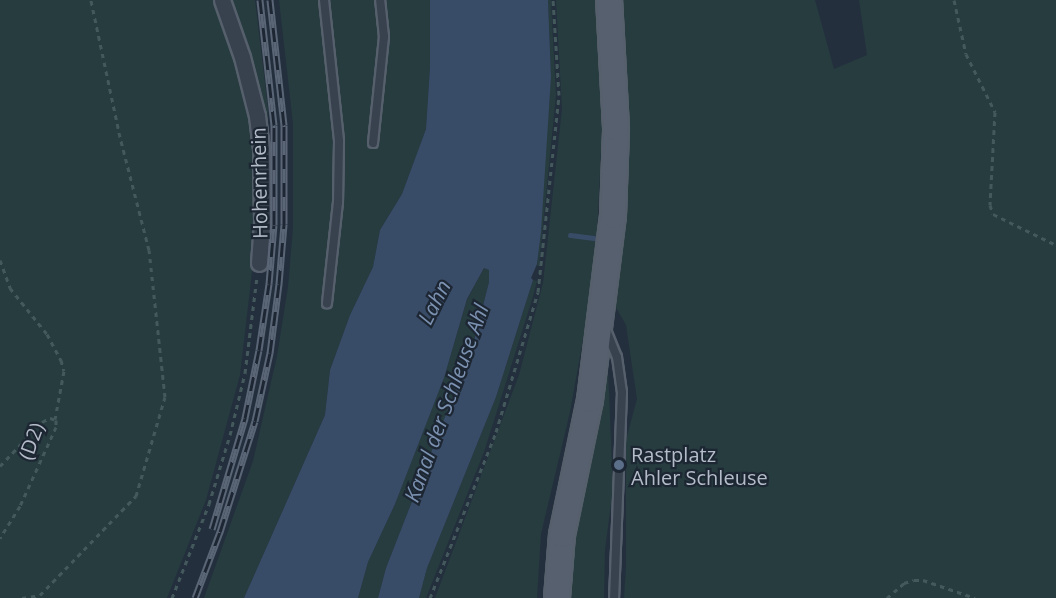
<!DOCTYPE html>
<style>
body{margin:0}
#map{position:relative;width:1056px;height:598px;overflow:hidden;background:#242f3e;font-family:"Open Sans",sans-serif}
div>[style]{position:absolute}
.green>*{inset:0;background:#263c3f}
.water>*{inset:0;background:#394c67}
.stream>*{height:5px;margin:-2.5px;padding:0 2.5px;transform-origin:2.5px;border-radius:2.5px;background:#394c67}
.path>*{height:3px;margin-top:-1.5px;transform-origin:0;background:repeating-linear-gradient(90deg,#44595c 0 4.5px,transparent 0 9px)}
.roads{filter:drop-shadow(2px 0 #565f6c) drop-shadow(-2px 0 #565f6c) drop-shadow(0 2px #565f6c) drop-shadow(0 -2px #565f6c)}
.service>*{height:8px;margin:-4px;padding:0 4px;transform-origin:4px;border-radius:4px;background:#38414e}
.minor>*{height:15px;margin:-7.5px;padding:0 7.5px;transform-origin:7.5px;border-radius:7.5px;background:#38414e}
.primary>*{height:24px;margin:-12px;padding:0 12px;transform-origin:12px;border-radius:12px;background:#56606e}
.rail>*{height:7px;margin-top:-3.5px;transform-origin:0;background:repeating-linear-gradient(90deg,#1d2633 0 14px,#5a6575 0 28px);box-sizing:border-box;border-block:2px solid #5a6575}
.dots>*{width:16px;height:16px;translate:-50% -50%;box-sizing:border-box;border:3px solid #1d2633;border-radius:50%}
span{translate:-50% -50%;white-space:nowrap;text-align:center;line-height:1.15;-webkit-text-stroke:4.5px #1d2633;paint-order:stroke}
.street-label{font-size:20px;color:#b4bcc9}
.poi-label{font-size:20px;color:#b4bcc9}
.left{translate:0 -50%;text-align:left}
.water-label{font-size:21px;color:#7c92b1;font-style:italic}
</style>
<div id="map">
<div class="green">
<div style="clip-path:polygon(0 0,215px 0,238px 62px,250px 112px,255px 157px,252px 272px,240px 375px,206px 500px,167px 598px,0 598px)"></div>
<div style="clip-path:polygon(228px 0,255px 0,268px 108px,268px 137px,254px 72px)"></div>
<div style="clip-path:polygon(279px 0,430px 0,430px 67px,426px 129px,402px 194px,380px 230px,373px 267px,350px 315px,330px 370px,325px 415px,244px 598px,204px 598px,253px 461px,277px 356px,288px 287px,293px 228px,293px 124px)"></div>
<div style="clip-path:polygon(548px 0,551px 0,556px 95px,539px 266px,537px 266px,551px 77px)"></div>
<div style="clip-path:polygon(556px 0,600px 0,603px 108px,597px 235px,588px 311px,570px 412px,541px 534px,537px 598px,435px 598px,519px 375px,543px 283px,562px 109px)"></div>
<div style="clip-path:polygon(621px 0,815px 0,834px 69px,867px 55px,859px 0,1056px 0,1056px 598px,624px 598px,626px 567px,626px 440px,637px 399px,626px 325px,614px 304px,624px 174px,626px 55px)"></div>
<div style="clip-path:polygon(484px 268px,489px 270px,489px 282px,473px 345px,386px 568px,378px 598px,358px 598px,368px 562px,395px 504px,444px 378px,467px 300px)"></div>
<div style="clip-path:polygon(533px 280px,537px 281px,532px 300px,484px 452px,426px 598px,419px 598px,427px 568px,496px 397px)"></div>
<div style="clip-path:polygon(608px 369px,613px 488px,605px 550px,604px 598px,566px 598px,567px 572px,603px 375px)"></div>
</div>
<div class="water">
<div style="clip-path:polygon(430px 0,548px 0,551px 77px,541px 232px,537px 264px,531px 278px,533px 280px,496px 397px,427px 568px,419px 598px,378px 598px,386px 568px,473px 345px,489px 282px,489px 270px,484px 268px,467px 299px,444px 378px,395px 504px,368px 562px,358px 598px,244px 598px,325px 415px,330px 370px,350px 315px,373px 267px,380px 230px,402px 194px,426px 129px,430px 67px)"></div>
</div>
<div class="stream">
<div style="left:570px;top:235px;width:24px;rotate:7deg"></div>
</div>
<div class="path">
<div style="left:954px;top:0;width:55px;rotate:77.5deg"></div>
<div style="left:966px;top:54px;width:65px;rotate:63.4deg"></div>
<div style="left:995px;top:112px;width:93px;rotate:93.1deg"></div>
<div style="left:990px;top:205px;width:9px;rotate:72deg"></div>
<div style="left:993px;top:214px;width:70px;rotate:26.2deg"></div>
<div style="left:0;top:260px;width:30px;rotate:70deg"></div>
<div style="left:10px;top:288px;width:59px;rotate:51.2deg"></div>
<div style="left:47px;top:334px;width:30px;rotate:62deg"></div>
<div style="left:61px;top:360px;width:11px;rotate:75deg"></div>
<div style="left:64px;top:371px;width:49px;rotate:100.6deg"></div>
<div style="left:0;top:466px;width:61px;rotate:-46.3deg"></div>
<div style="left:42px;top:422px;width:9px;rotate:-27deg"></div>
<div style="left:50px;top:418px;width:6px;rotate:18deg"></div>
<div style="left:56px;top:420px;width:7px;rotate:90deg"></div>
<div style="left:56px;top:427px;width:87px;rotate:114.5deg"></div>
<div style="left:20px;top:506px;width:38px;rotate:122deg"></div>
<div style="left:22px;top:598px;width:18px;rotate:-9deg"></div>
<div style="left:40px;top:595px;width:138px;rotate:-45.9deg"></div>
<div style="left:136px;top:496px;width:103px;rotate:-73.7deg"></div>
<div style="left:165px;top:397px;width:148px;rotate:-96.2deg"></div>
<div style="left:149px;top:250px;width:117px;rotate:-104.4deg"></div>
<div style="left:120px;top:137px;width:140px;rotate:-102deg"></div>
<div style="left:172px;top:598px;width:101px;rotate:-68.5deg"></div>
<div style="left:209px;top:504px;width:72px;rotate:-73.1deg"></div>
<div style="left:230px;top:435px;width:64px;rotate:-76.4deg"></div>
<div style="left:245px;top:373px;width:97px;rotate:-82.9deg"></div>
<div style="left:430px;top:598px;width:179px;rotate:-68.3deg"></div>
<div style="left:496px;top:432px;width:146px;rotate:-73.3deg"></div>
<div style="left:538px;top:292px;width:198px;rotate:-83.9deg"></div>
<div style="left:559px;top:95px;width:95px;rotate:-93.6deg"></div>
<div style="left:887px;top:598px;width:23px;rotate:-41deg"></div>
<div style="left:904px;top:583px;width:10px;rotate:-17deg"></div>
<div style="left:914px;top:580px;width:9px"></div>
<div style="left:923px;top:580px;width:55px;rotate:19.1deg"></div>
</div>
<div class="roads">
<div class="service">
<div style="left:324px;top:0;width:142px;rotate:83.9deg"></div>
<div style="left:339px;top:141px;width:61px;rotate:90.9deg"></div>
<div style="left:338px;top:202px;width:102px;rotate:96.2deg"></div>
<div style="left:373px;top:143px;width:107px;rotate:-84.1deg"></div>
<div style="left:384px;top:37px;width:37px;rotate:-96deg"></div>
<div style="left:606px;top:330px;width:29px;rotate:68deg"></div>
<div style="left:617px;top:357px;width:35px;rotate:82deg"></div>
<div style="left:622px;top:392px;width:206px;rotate:92.2deg"></div>
</div>
<div class="minor">
<div style="left:222px;top:0;width:60px;rotate:70.7deg"></div>
<div style="left:242px;top:57px;width:61px;rotate:75.7deg"></div>
<div style="left:257px;top:116px;width:33px;rotate:83deg"></div>
<div style="left:261px;top:149px;width:74px;rotate:89.2deg"></div>
<div style="left:262px;top:223px;width:40px;rotate:94.3deg"></div>
</div>
<div class="primary">
<div style="left:557px;top:598px;width:63px;rotate:-85.5deg"></div>
<div style="left:562px;top:535px;width:138px;rotate:-78.3deg"></div>
<div style="left:590px;top:400px;width:185px;rotate:-82.9deg"></div>
<div style="left:613px;top:216px;width:88px;rotate:-88deg"></div>
<div style="left:616px;top:128px;width:128px;rotate:-93.1deg"></div>
</div>
</div>
<div class="rail">
<div style="left:212px;top:529px;width:116px;rotate:-73.4deg"></div>
<div style="left:245px;top:418px;width:69px;rotate:-78.4deg"></div>
<div style="left:259px;top:350px;width:67px;rotate:-81.4deg"></div>
<div style="left:269px;top:284px;width:59px;rotate:-85.2deg"></div>
<div style="left:274px;top:225px;width:100px;rotate:-90deg"></div>
<div style="left:274px;top:125px;width:126px;rotate:-96.4deg"></div>
<div style="left:195px;top:598px;width:71px;rotate:-69.3deg"></div>
<div style="left:220px;top:532px;width:116px;rotate:-72.5deg"></div>
<div style="left:255px;top:421px;width:70px;rotate:-77.6deg"></div>
<div style="left:270px;top:353px;width:70px;rotate:-82.6deg"></div>
<div style="left:279px;top:284px;width:60px;rotate:-85.2deg"></div>
<div style="left:284px;top:224px;width:99px;rotate:-90deg"></div>
<div style="left:284px;top:125px;width:126px;rotate:-96.4deg"></div>
</div>
<div class="dots">
<div style="left:619px;top:465px;background:#5c6f8a"></div>
</div>
<div class="street-label">
<span style="left:259px;top:183px;rotate:-91deg">Hohenrhein</span>
<span style="left:31px;top:441px;rotate:-70deg">(D2)</span>
</div>
<div class="poi-label">
<span class="left" style="left:631px;top:466px">Rastplatz<br>Ahler Schleuse</span>
</div>
<div class="water-label">
<span style="left:434px;top:302px;rotate:-63deg">Lahn</span>
<span style="left:446px;top:403px;rotate:-70deg">Kanal der Schleuse Ahl</span>
</div>
</div>
